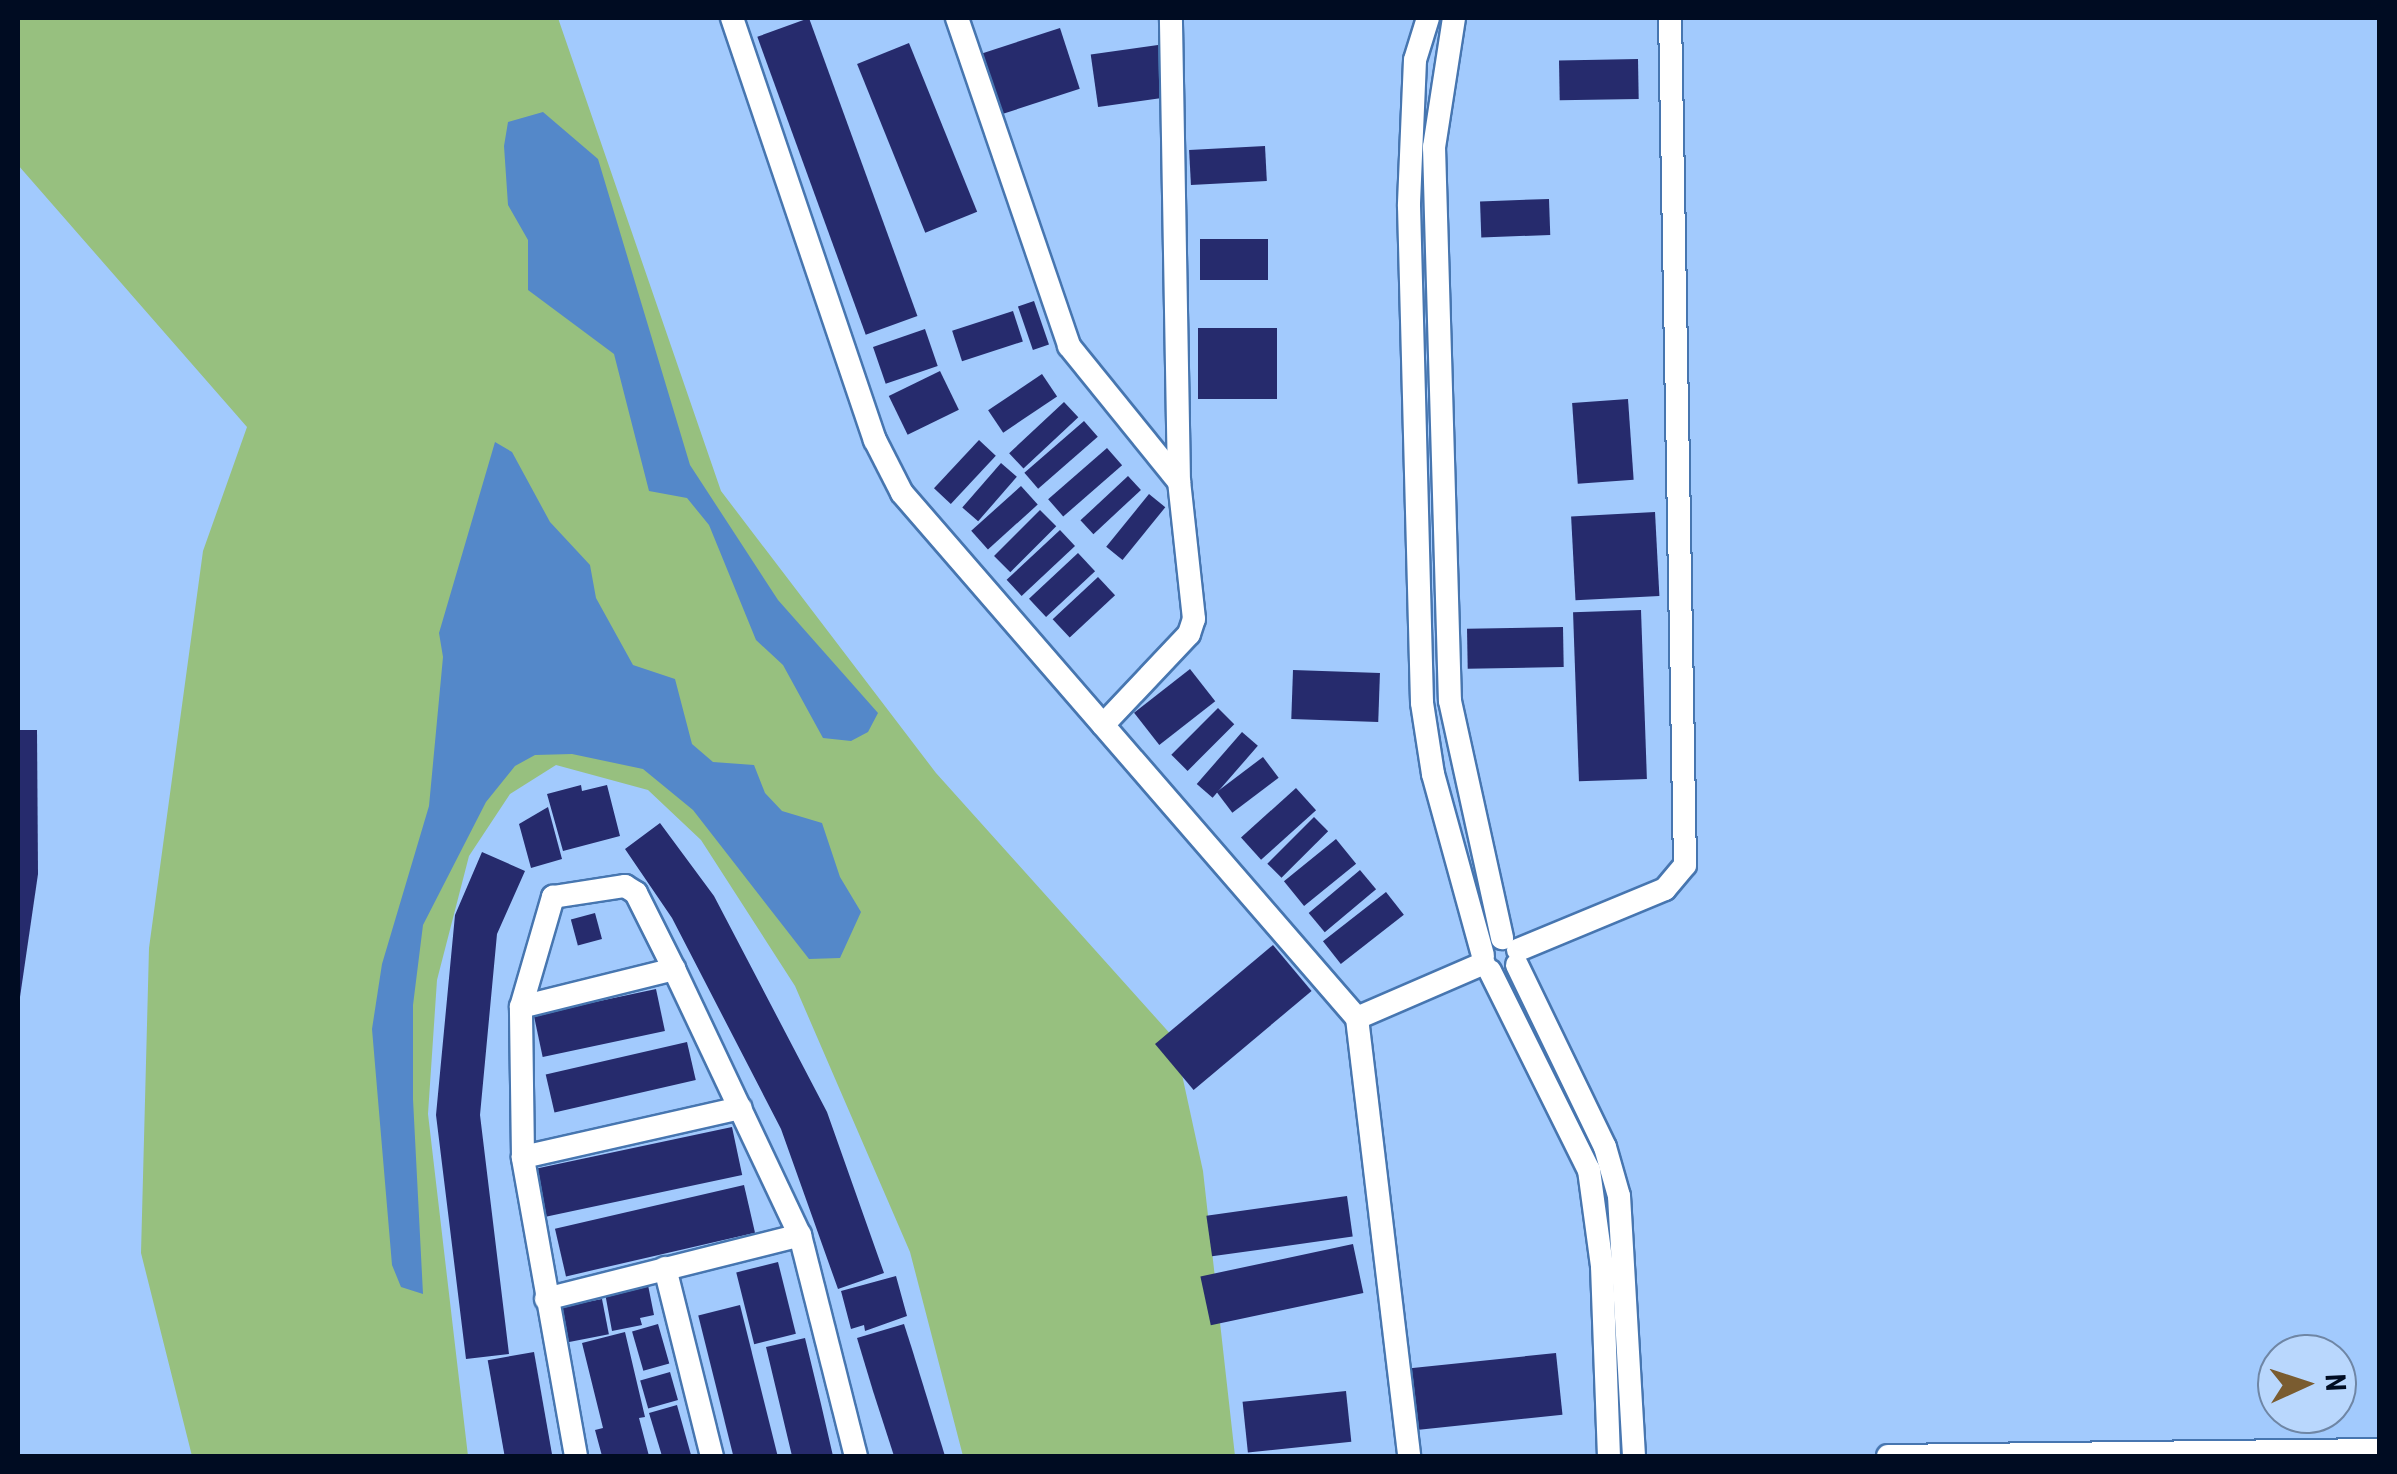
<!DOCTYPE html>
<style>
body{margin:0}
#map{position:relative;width:2397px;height:1474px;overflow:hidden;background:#a2cafd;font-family:"Roboto Condensed",sans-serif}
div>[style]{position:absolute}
.green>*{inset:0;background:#97c07f}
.water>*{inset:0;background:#5488c9}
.building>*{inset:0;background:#262b6d;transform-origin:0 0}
.roads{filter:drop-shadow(2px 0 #4776b0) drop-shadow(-2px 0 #4776b0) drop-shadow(0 2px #4776b0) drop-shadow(0 -2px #4776b0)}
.minor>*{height:22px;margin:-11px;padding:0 11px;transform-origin:11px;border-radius:11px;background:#fff}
span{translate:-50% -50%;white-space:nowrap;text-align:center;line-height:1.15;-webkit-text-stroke:10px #b9d7fd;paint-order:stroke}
.frame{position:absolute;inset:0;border:20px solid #000c22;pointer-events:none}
.north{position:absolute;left:2257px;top:1334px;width:100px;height:100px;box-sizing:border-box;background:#b9d7fd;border:2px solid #6f86a5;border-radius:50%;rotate:87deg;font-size:28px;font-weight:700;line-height:40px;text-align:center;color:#000c22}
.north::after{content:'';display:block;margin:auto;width:35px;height:45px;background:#7a5c30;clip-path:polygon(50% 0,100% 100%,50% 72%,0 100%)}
</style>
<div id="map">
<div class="green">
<div style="clip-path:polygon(18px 18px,558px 18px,721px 491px,936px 773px,1174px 1038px,1203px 1171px,1235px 1456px,963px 1456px,910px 1252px,795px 986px,701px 840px,648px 790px,556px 765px,510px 794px,469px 856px,437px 980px,428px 1114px,468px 1456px,192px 1456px,141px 1253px,149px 948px,203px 551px,247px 427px,18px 165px)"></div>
</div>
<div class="water">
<div style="clip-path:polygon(543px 112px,598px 159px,690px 465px,778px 600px,878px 713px,868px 732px,851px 741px,823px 738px,783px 665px,756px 640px,709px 525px,687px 498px,649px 491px,614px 354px,528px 290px,528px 240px,508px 205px,504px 146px,508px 122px)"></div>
<div style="clip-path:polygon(495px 442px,512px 452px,550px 522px,590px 565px,596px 598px,633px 665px,675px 679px,692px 744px,713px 762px,754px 765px,765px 793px,782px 811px,822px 823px,840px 877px,861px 912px,840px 958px,809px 959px,693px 810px,643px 769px,572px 754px,535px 755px,515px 766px,486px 802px,423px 925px,413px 1005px,413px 1099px,423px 1294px,401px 1287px,392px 1265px,372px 1029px,382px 964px,429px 806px,443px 657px,439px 633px)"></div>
</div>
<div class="building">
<div style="left:809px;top:18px;width:317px;height:55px;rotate:70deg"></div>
<div style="left:1060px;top:28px;width:64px;height:87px;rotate:72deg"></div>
<div style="left:909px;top:43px;width:182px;height:56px;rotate:68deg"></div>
<div style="left:1165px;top:44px;width:53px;height:75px;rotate:82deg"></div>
<div style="left:1638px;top:59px;width:40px;height:79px;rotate:89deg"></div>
<div style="left:1265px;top:146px;width:35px;height:76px;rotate:87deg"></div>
<div style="left:1549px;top:199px;width:36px;height:69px;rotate:88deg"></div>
<div style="left:1268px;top:239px;width:41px;height:68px;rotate:90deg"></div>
<div style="left:1034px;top:301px;width:46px;height:17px;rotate:71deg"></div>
<div style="left:1013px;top:311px;width:32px;height:64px;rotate:72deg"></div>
<div style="left:1198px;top:328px;width:79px;height:71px"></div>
<div style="left:925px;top:329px;width:39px;height:55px;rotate:71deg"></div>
<div style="left:940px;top:371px;width:43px;height:57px;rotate:64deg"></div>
<div style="left:1042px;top:374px;width:27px;height:65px;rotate:56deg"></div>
<div style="left:1628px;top:399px;width:81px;height:56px;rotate:86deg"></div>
<div style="left:1064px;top:402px;width:21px;height:75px;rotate:47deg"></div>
<div style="left:1084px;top:421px;width:21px;height:79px;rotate:49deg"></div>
<div style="left:979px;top:440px;width:23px;height:66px;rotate:43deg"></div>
<div style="left:1107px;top:448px;width:23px;height:78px;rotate:49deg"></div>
<div style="left:1001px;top:463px;width:21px;height:59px;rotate:41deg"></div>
<div style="left:1128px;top:476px;width:19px;height:65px;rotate:47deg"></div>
<div style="left:1021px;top:486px;width:25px;height:67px;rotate:48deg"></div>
<div style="left:1149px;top:494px;width:21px;height:68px;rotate:39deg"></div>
<div style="left:1040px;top:510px;width:23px;height:65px;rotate:45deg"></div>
<div style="left:1655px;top:512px;width:84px;height:84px;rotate:87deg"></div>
<div style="left:1060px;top:530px;width:22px;height:73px;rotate:47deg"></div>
<div style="left:1078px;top:553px;width:25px;height:67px;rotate:47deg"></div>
<div style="left:1098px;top:577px;width:25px;height:62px;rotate:47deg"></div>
<div style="left:1641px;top:610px;width:169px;height:68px;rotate:88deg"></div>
<div style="left:1563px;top:627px;width:40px;height:96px;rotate:89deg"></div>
<div style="left:1190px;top:669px;width:41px;height:71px;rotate:52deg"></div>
<div style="left:1293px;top:670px;width:87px;height:49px;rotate:2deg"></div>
<div style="left:1218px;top:708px;width:23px;height:66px;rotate:45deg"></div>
<div style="clip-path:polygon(18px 730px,37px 730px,38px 874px,20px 997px)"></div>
<div style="left:1242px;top:732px;width:21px;height:69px;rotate:41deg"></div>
<div style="left:1263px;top:757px;width:26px;height:58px;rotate:53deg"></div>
<div style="clip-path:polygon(581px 785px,582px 791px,607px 785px,620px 836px,563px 851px,547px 794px)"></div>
<div style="left:1296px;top:788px;width:30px;height:74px;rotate:48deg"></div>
<div style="clip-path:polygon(548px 807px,562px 859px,531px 868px,519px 824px)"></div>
<div style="left:1314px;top:817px;width:20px;height:66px;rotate:45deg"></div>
<div style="clip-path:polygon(660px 823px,714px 896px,827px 1112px,884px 1273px,838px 1289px,781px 1129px,672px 918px,625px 849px)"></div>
<div style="left:1336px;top:839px;width:32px;height:67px;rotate:51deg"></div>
<div style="clip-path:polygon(482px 852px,525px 871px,497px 934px,480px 1115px,509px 1354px,466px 1359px,436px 1115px,455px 915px)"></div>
<div style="left:1360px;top:870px;width:25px;height:67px;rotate:50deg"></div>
<div style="left:1386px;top:892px;width:29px;height:80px;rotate:52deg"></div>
<div style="left:595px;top:913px;width:27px;height:25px;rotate:75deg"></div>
<div style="left:1273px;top:945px;width:60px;height:154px;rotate:50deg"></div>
<div style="left:656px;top:989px;width:43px;height:125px;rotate:78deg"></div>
<div style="left:687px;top:1042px;width:39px;height:145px;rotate:77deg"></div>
<div style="left:732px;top:1127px;width:49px;height:202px;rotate:78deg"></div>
<div style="left:744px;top:1185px;width:49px;height:194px;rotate:77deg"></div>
<div style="left:1347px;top:1196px;width:41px;height:142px;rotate:82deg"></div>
<div style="left:1353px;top:1244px;width:50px;height:156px;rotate:78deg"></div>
<div style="left:778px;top:1262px;width:74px;height:43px;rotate:76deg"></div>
<div style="clip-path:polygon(896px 1276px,907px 1316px,865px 1331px,864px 1325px,851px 1329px,841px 1291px)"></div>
<div style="clip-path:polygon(648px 1285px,654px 1315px,640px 1318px,642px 1325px,612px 1331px,605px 1293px)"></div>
<div style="left:602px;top:1299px;width:36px;height:43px;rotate:79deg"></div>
<div style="left:740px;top:1305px;width:156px;height:43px;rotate:76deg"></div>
<div style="left:658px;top:1324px;width:41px;height:27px;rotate:74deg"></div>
<div style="clip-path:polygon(904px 1324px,912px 1349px,945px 1456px,894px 1456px,873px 1391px,857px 1338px)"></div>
<div style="clip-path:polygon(625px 1332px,645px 1417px,639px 1418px,649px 1456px,602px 1456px,595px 1430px,603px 1428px,582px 1343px)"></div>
<div style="clip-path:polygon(805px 1338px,821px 1404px,833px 1456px,792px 1456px,782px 1414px,766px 1347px)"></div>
<div style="left:534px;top:1352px;width:106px;height:47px;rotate:80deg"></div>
<div style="left:1556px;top:1353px;width:62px;height:149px;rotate:84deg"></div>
<div style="left:670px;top:1372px;width:29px;height:31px;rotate:74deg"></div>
<div style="left:1346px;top:1391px;width:51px;height:104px;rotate:84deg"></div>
<div style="clip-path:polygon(677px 1405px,691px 1455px,662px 1456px,649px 1413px)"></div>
</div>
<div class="roads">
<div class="minor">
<div style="left:732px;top:18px;width:446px;rotate:71.3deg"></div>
<div style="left:875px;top:440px;width:59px;rotate:63deg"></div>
<div style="left:902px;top:493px;width:695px;rotate:49.09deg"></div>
<div style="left:1357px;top:1018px;width:441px;rotate:83.2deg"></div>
<div style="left:957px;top:18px;width:347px;rotate:71.1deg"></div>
<div style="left:1069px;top:346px;width:175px;rotate:51deg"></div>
<div style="left:1428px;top:18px;width:44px;rotate:107.2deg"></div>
<div style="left:1415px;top:60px;width:146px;rotate:92.4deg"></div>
<div style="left:1409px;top:206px;width:497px;rotate:88.5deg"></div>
<div style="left:1422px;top:703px;width:72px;rotate:81.2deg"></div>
<div style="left:1433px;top:774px;width:188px;rotate:74.6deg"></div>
<div style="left:1454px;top:18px;width:131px;rotate:98.8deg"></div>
<div style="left:1434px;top:147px;width:554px;rotate:88.35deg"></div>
<div style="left:1450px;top:701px;width:243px;rotate:77.6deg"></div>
<div style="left:1103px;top:725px;width:125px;rotate:-46.6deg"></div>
<div style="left:1189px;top:634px;width:16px;rotate:-72deg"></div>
<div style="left:1194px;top:619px;width:138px;rotate:-96.2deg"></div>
<div style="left:1179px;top:482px;width:464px;rotate:-91deg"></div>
<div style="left:1518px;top:950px;width:159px;rotate:-22.5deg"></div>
<div style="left:1665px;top:889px;width:31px;rotate:-50deg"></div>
<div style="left:1685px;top:865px;width:847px;rotate:-91.01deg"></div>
<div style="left:1517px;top:965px;width:202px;rotate:64.2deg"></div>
<div style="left:1605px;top:1147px;width:51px;rotate:74.1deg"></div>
<div style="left:1619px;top:1196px;width:260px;rotate:86.7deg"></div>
<div style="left:1490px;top:971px;width:222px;rotate:63.6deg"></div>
<div style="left:1589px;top:1170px;width:97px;rotate:82.3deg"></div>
<div style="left:1602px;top:1266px;width:190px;rotate:87.9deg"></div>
<div style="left:521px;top:1007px;width:158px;rotate:-13.9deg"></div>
<div style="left:1357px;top:1018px;width:138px;rotate:-23.4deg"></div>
<div style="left:523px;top:1157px;width:223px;rotate:-12.7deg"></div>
<div style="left:665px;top:1268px;width:194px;rotate:76deg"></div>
<div style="left:546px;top:1299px;width:262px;rotate:-14.1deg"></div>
<div style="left:576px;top:1456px;width:304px;rotate:-100.1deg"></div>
<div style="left:523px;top:1157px;width:150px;rotate:-90.8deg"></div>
<div style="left:521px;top:1007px;width:115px;rotate:-73.8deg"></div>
<div style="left:553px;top:897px;width:73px;rotate:-8.7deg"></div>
<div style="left:625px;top:886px;width:13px;rotate:32deg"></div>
<div style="left:636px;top:893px;width:85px;rotate:63.4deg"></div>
<div style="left:674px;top:969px;width:294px;rotate:64.7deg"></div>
<div style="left:800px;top:1235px;width:228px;rotate:75.8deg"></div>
<div style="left:1888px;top:1456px;width:492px;rotate:-0.7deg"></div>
</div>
</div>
<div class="frame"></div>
<div class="north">N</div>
</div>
